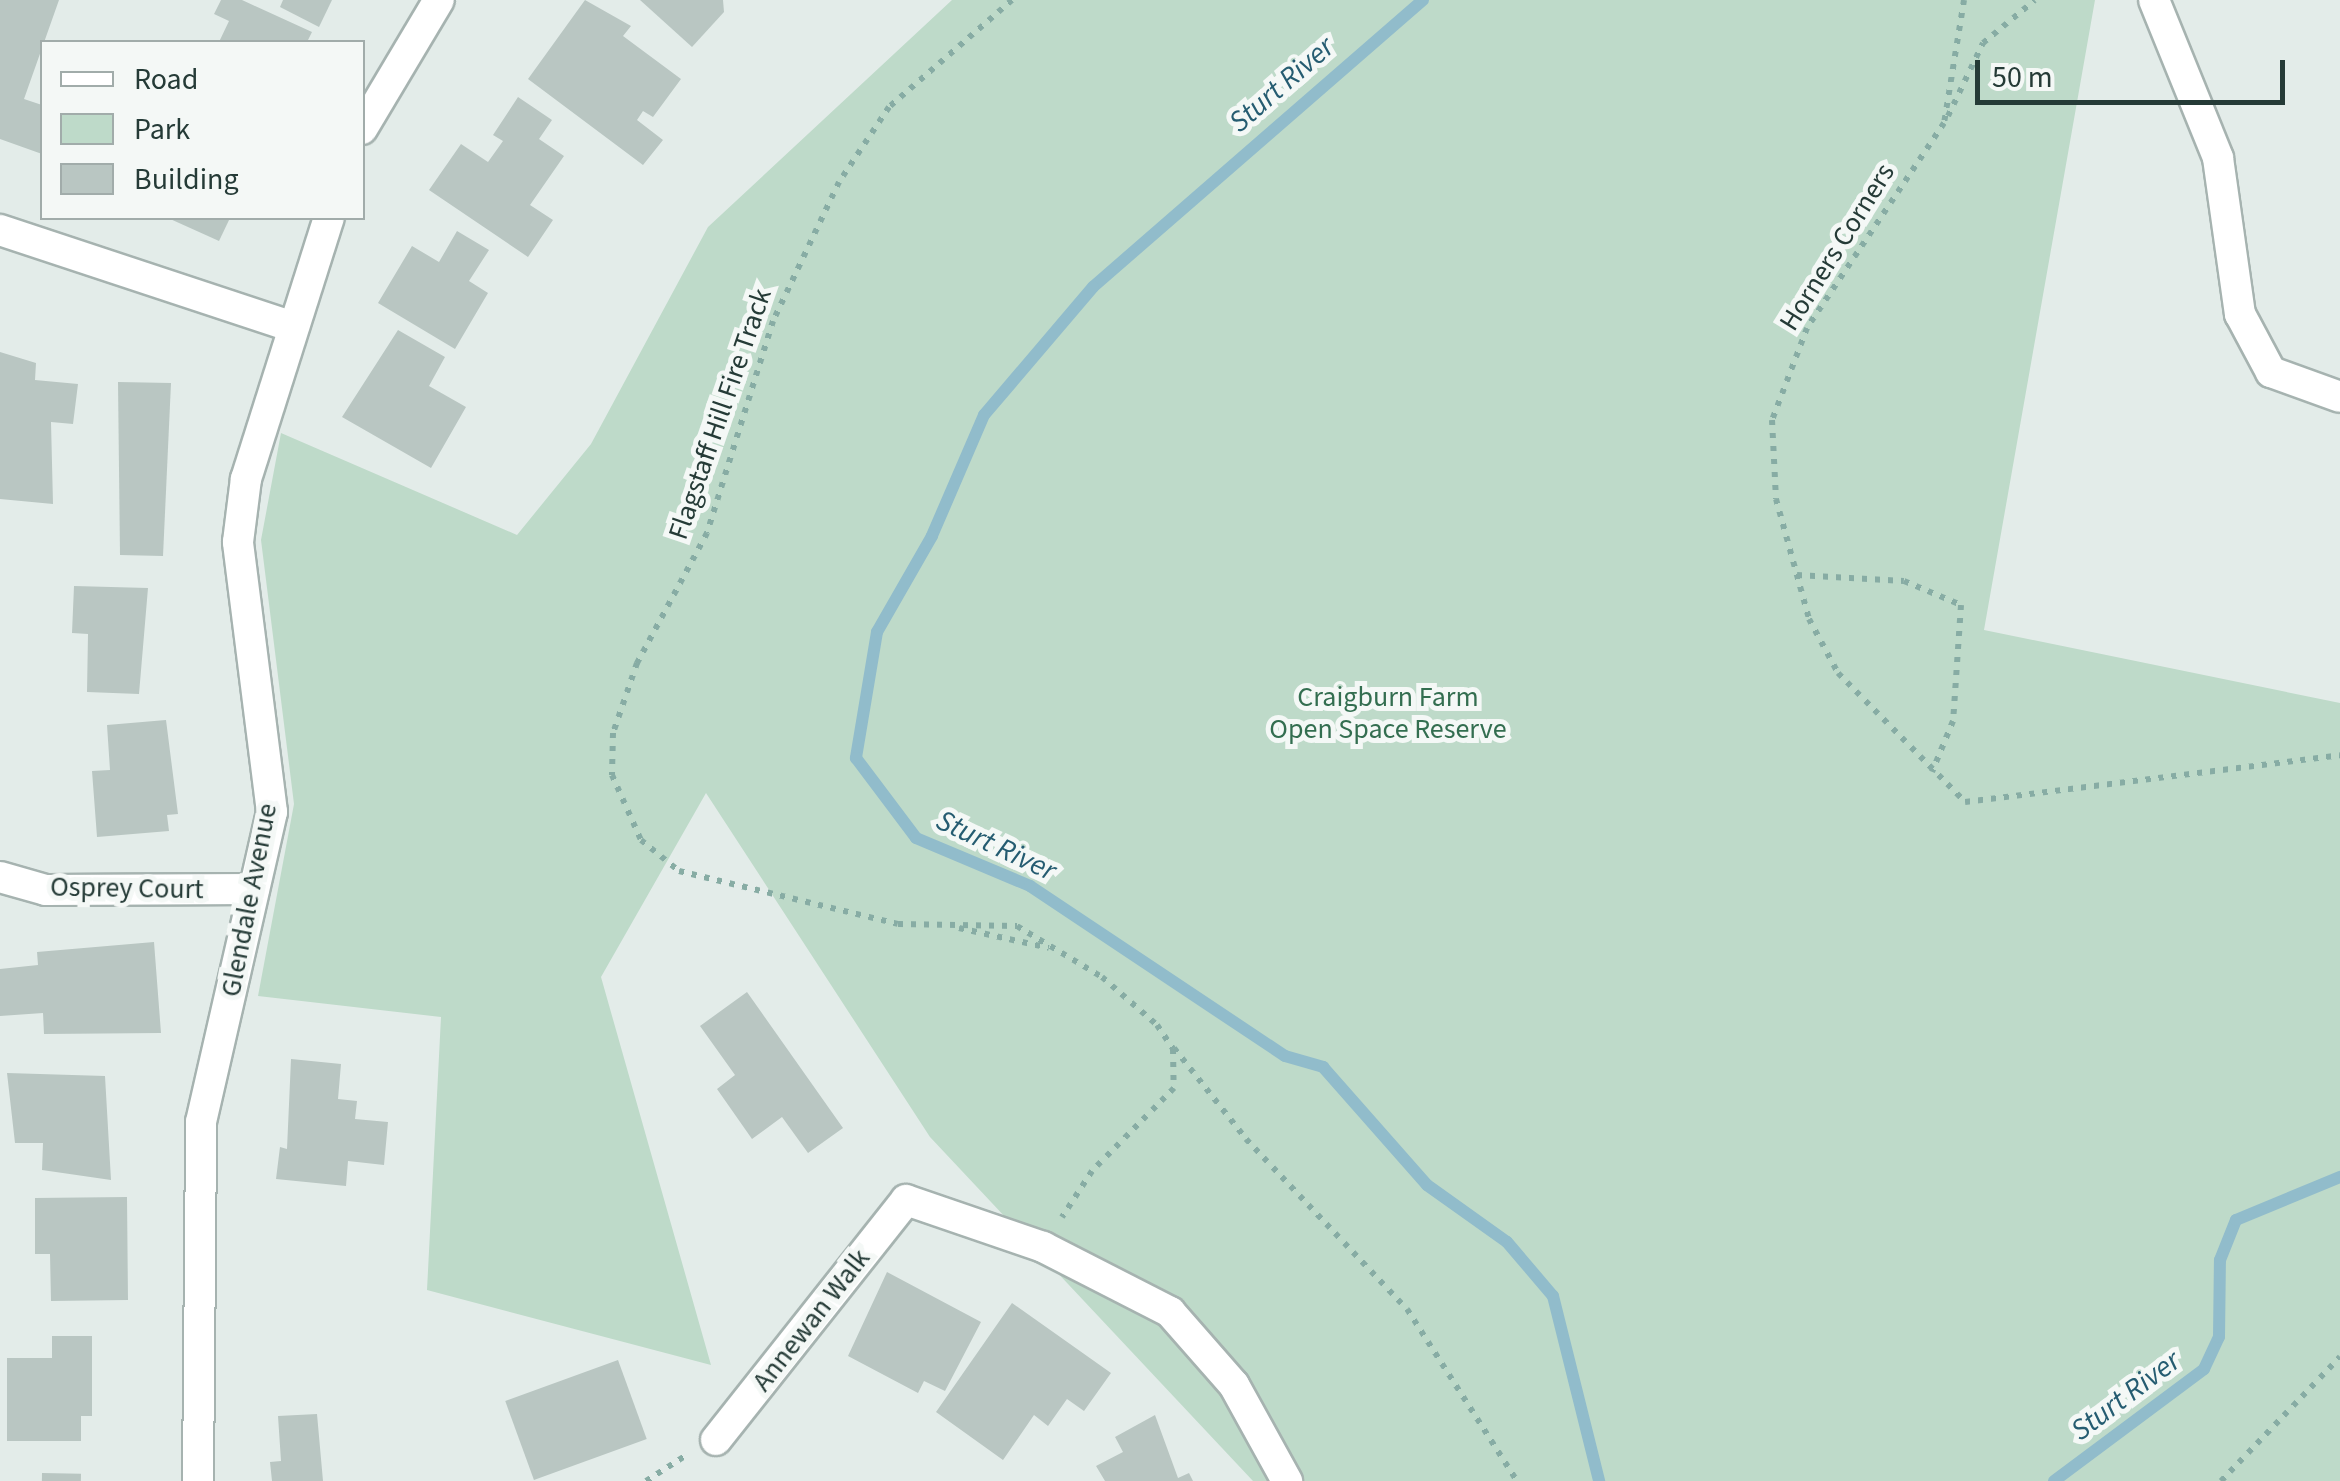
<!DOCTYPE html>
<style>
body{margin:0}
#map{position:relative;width:2340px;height:1481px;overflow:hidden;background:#e3ece9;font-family:"Source Sans 3",sans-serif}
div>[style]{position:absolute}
.green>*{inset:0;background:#bedac9}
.stream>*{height:12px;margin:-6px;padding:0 6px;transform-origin:6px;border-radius:6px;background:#91bccb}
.building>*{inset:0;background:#b9c6c2;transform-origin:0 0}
.path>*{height:6px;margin-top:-3px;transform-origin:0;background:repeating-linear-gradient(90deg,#87aca4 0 5px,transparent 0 13px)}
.roads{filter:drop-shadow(2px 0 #a6b3b0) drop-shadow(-2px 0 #a6b3b0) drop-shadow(0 2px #a6b3b0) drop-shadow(0 -2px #a6b3b0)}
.street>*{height:30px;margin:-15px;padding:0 15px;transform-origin:15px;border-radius:15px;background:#fff}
span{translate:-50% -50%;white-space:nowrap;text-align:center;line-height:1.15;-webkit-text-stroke:10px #f4f8f6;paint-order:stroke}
.street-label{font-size:28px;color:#253b37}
.park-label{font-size:28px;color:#336e50}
.water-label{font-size:30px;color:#255c71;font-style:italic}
.legend{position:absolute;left:40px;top:40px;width:325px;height:180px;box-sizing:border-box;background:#f4f8f6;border:2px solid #a1acaa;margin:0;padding:12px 18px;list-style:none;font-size:30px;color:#253b37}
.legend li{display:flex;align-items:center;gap:20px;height:50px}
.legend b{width:50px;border:2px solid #a1acaa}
.scale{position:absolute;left:1975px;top:60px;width:310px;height:45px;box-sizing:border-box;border:5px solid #253b37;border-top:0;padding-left:12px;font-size:30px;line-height:35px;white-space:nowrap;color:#253b37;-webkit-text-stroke:8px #f4f8f6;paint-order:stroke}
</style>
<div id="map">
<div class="green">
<div style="clip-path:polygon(952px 0,2095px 0,1984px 630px,2340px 703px,2340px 1481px,1253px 1481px,930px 1137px,706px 793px,601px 977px,711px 1365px,427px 1290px,441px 1017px,258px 996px,294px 804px,261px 540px,281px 433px,517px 535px,591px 444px,708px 227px)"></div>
</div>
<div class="stream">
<div style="left:1423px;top:0;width:437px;rotate:139deg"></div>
<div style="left:1093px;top:287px;width:168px;rotate:130.4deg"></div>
<div style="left:984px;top:415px;width:132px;rotate:113.3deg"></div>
<div style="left:932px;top:536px;width:111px;rotate:119.8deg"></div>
<div style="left:877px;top:632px;width:128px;rotate:99.5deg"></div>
<div style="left:856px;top:758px;width:100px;rotate:53.1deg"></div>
<div style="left:916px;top:838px;width:124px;rotate:22.8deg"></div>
<div style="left:1030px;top:886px;width:306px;rotate:33.7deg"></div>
<div style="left:1285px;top:1056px;width:40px;rotate:16deg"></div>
<div style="left:1323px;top:1067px;width:157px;rotate:48.6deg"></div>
<div style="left:1427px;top:1185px;width:98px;rotate:35.5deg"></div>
<div style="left:1507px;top:1242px;width:71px;rotate:49.6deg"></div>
<div style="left:1553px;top:1296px;width:191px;rotate:76deg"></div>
<div style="left:2054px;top:1481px;width:187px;rotate:-36.7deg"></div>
<div style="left:2204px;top:1369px;width:35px;rotate:-65deg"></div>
<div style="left:2219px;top:1337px;width:77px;rotate:-89.3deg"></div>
<div style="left:2220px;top:1260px;width:43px;rotate:-68.2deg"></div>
<div style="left:2236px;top:1220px;width:113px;rotate:-22.5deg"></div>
</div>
<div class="building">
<div style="clip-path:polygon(0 0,59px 0,24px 99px,42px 105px,42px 154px,0 139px)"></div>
<div style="clip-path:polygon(221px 0,242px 0,312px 32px,307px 42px,219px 42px,229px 21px,214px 14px)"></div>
<div style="clip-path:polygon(283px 0,332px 0,319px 27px,280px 7px)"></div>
<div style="clip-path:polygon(585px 0,631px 26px,623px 36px,681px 79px,653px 117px,643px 111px,637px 120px,663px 140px,643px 165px,528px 79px)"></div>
<div style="clip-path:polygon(640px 0,723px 0,724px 12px,692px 47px)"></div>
<div style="clip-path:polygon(518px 97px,552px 120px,539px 139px,564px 156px,530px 205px,553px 220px,528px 257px,429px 190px,461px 144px,488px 162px,503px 141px,493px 135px)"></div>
<div style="clip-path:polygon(168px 218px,230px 218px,219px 241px)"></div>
<div style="clip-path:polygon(457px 231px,489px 250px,469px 281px,488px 293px,455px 349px,378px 303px,412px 246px,439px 262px)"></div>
<div style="clip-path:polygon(398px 330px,445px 357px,429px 386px,466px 407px,431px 468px,342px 417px)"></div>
<div style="clip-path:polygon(0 352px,36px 363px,35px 380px,78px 384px,73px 424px,51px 422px,53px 504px,0 499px)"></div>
<div style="clip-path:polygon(118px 382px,171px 383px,163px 556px,120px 555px)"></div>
<div style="clip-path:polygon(74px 586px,148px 588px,139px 694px,87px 692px,88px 634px,72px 633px)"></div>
<div style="clip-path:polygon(166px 720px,178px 814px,167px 815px,169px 831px,97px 837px,92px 771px,110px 770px,107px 725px)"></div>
<div style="clip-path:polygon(154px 942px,161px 1033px,44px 1034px,43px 1013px,0 1016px,0 969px,38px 965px,37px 952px)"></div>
<div style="clip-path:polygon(747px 992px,843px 1128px,808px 1153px,782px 1117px,752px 1139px,717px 1089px,735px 1075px,700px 1026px)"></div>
<div style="clip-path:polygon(291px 1059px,341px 1064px,338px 1099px,357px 1101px,355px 1119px,388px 1122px,384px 1165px,348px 1161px,346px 1186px,276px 1179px,280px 1147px,287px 1149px)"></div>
<div style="clip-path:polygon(7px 1073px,105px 1076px,111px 1180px,42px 1170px,43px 1143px,15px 1143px)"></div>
<div style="clip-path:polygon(127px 1197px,128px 1300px,51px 1301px,50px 1254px,35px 1254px,35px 1198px)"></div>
<div style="clip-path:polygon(887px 1272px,981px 1322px,945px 1391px,924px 1381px,918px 1393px,848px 1356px)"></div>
<div style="clip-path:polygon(1012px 1303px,1111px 1373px,1084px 1411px,1067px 1399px,1048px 1426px,1034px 1415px,1003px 1460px,936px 1412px)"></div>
<div style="clip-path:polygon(52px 1336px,92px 1336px,92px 1416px,81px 1416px,81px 1441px,7px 1441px,7px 1358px,52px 1358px)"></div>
<div style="left:618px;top:1360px;width:84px;height:120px;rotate:70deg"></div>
<div style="clip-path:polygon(317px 1414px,323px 1481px,272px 1481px,270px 1462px,281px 1461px,278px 1416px)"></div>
<div style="clip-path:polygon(1155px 1415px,1178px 1478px,1189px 1473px,1193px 1481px,1105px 1481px,1096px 1466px,1123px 1452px,1115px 1437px)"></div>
<div style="left:42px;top:1473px;width:39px;height:8px;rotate:1deg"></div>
</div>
<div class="path">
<div style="left:1012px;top:0;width:163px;rotate:139deg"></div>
<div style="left:889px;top:107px;width:90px;rotate:123.7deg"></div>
<div style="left:839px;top:182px;width:154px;rotate:115.4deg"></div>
<div style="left:773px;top:321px;width:222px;rotate:107.3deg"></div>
<div style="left:707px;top:533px;width:148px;rotate:118.3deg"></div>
<div style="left:637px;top:663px;width:74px;rotate:108.9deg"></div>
<div style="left:613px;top:733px;width:42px;rotate:91.4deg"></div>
<div style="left:612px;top:775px;width:71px;rotate:66deg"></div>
<div style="left:641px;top:840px;width:49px;rotate:39.2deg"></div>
<div style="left:679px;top:871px;width:225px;rotate:13.6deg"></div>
<div style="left:898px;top:924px;width:119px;rotate:1deg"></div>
<div style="left:1017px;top:926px;width:99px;rotate:31deg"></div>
<div style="left:1102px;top:977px;width:73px;rotate:41.1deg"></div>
<div style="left:1157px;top:1025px;width:29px;rotate:56deg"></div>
<div style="left:1173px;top:1049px;width:39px;rotate:89deg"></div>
<div style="left:1174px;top:1088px;width:117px;rotate:134.7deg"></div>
<div style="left:1092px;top:1171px;width:55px;rotate:123.1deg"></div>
<div style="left:1964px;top:0;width:125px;rotate:99.2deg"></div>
<div style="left:1944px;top:123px;width:247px;rotate:123.8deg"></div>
<div style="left:1807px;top:328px;width:98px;rotate:110.8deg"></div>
<div style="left:1772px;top:420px;width:79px;rotate:87.1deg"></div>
<div style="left:1776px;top:499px;width:124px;rotate:74.6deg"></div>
<div style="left:1809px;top:619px;width:61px;rotate:61.8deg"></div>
<div style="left:1838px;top:673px;width:181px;rotate:45.4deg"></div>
<div style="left:1965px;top:802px;width:378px;rotate:-7.1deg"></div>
<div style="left:1948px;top:116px;width:81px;rotate:-64.4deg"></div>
<div style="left:1983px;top:43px;width:67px;rotate:-39.6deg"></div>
<div style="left:1797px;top:575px;width:107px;rotate:3.2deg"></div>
<div style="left:1904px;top:581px;width:62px;rotate:22.8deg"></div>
<div style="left:1961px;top:605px;width:116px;rotate:93.9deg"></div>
<div style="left:1953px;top:721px;width:55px;rotate:112.4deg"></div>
<div style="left:959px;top:928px;width:92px;rotate:12.5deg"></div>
<div style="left:1174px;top:1048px;width:116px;rotate:51.6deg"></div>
<div style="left:1246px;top:1139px;width:234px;rotate:46.6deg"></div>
<div style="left:1407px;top:1309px;width:204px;rotate:57.4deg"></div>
<div style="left:646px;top:1481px;width:50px;rotate:-32.7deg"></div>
<div style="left:2221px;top:1481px;width:172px;rotate:-46.2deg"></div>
</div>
<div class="roads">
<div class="street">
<div style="left:2154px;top:0;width:170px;rotate:67.9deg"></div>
<div style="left:2218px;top:158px;width:158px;rotate:82deg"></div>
<div style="left:2240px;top:314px;width:66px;rotate:61.9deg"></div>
<div style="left:2271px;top:372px;width:73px;rotate:19.9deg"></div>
<div style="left:362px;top:129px;width:150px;rotate:-59.2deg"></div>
<div style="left:0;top:230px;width:309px;rotate:18.3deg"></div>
<div style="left:0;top:877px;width:48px;rotate:15.8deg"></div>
<div style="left:46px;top:890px;width:208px;rotate:-0.3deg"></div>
<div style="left:716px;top:1440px;width:306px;rotate:-51.6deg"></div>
<div style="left:906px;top:1200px;width:145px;rotate:18.9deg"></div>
<div style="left:1043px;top:1247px;width:143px;rotate:27.1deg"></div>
<div style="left:1170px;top:1312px;width:97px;rotate:48.8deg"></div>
<div style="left:1234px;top:1385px;width:110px;rotate:61.1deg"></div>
<div style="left:198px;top:1481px;width:359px;rotate:-89.5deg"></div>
<div style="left:201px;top:1122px;width:318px;rotate:-77.1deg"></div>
<div style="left:272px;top:812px;width:272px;rotate:-97.2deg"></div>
<div style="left:238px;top:542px;width:64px;rotate:-82.8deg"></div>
<div style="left:246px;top:479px;width:274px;rotate:-72.4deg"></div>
</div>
</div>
<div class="street-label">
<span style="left:1837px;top:247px;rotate:-58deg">Horners Corners</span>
<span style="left:720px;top:414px;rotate:-71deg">Flagstaff Hill Fire Track</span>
<span style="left:127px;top:888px;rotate:1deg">Osprey Court</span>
<span style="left:249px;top:900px;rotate:-79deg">Glendale Avenue</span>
<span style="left:811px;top:1320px;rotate:-52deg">Annewan Walk</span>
</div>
<div class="park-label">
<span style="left:1388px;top:713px">Craigburn Farm<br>Open Space Reserve</span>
</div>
<div class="water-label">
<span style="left:1282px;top:85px;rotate:-41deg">Sturt River</span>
<span style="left:996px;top:846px;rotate:25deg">Sturt River</span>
<span style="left:2126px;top:1396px;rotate:-37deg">Sturt River</span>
</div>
<ul class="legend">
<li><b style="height:12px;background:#fff"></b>Road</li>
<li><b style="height:28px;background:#bedac9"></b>Park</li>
<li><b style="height:28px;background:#b9c6c2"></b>Building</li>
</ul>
<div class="scale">50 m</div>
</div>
